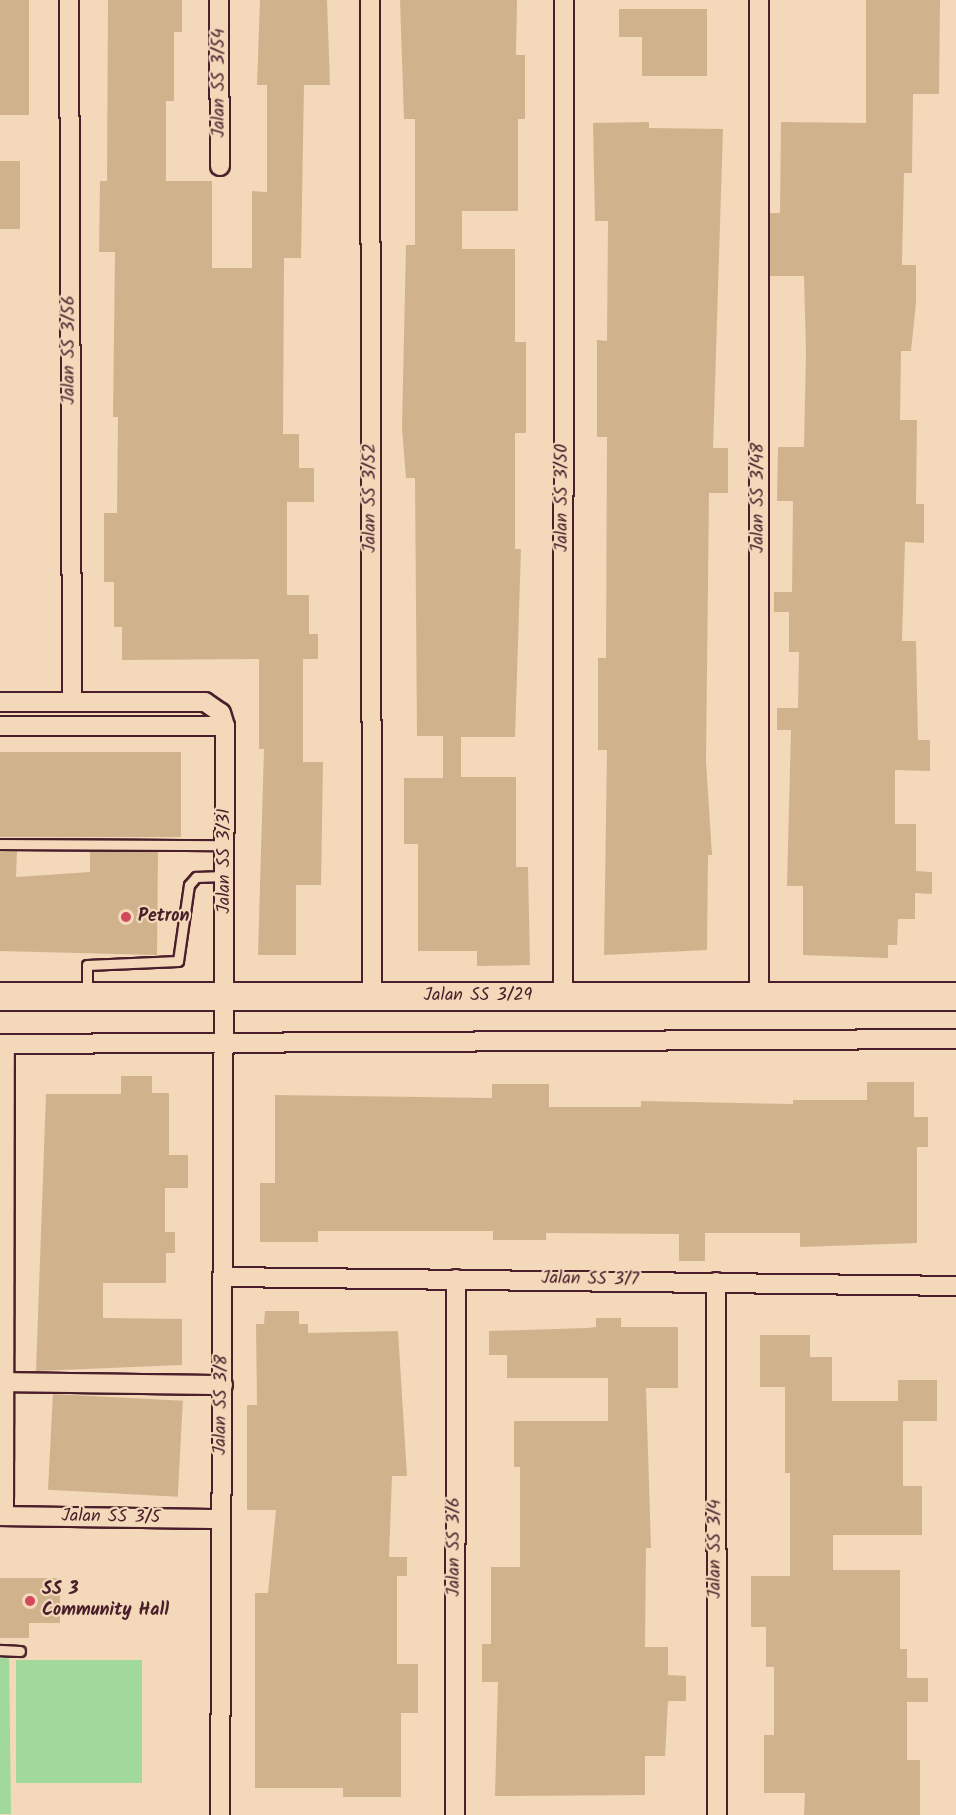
<!DOCTYPE html>
<style>
body{margin:0}
#map{position:relative;width:956px;height:1815px;overflow:hidden;background:#f3d8ba;font-family:Kalam,sans-serif}
div>[style]{position:absolute}
.green>*{inset:0;background:#a1d99d;transform-origin:0 0}
.building>*{inset:0;background:#d0b38d;transform-origin:0 0}
.roads{filter:drop-shadow(2px 0 #4a1f2b) drop-shadow(-2px 0 #4a1f2b) drop-shadow(0 2px #4a1f2b) drop-shadow(0 -2px #4a1f2b)}
.lane>*{height:9px;margin:-4.5px;padding:0 4.5px;transform-origin:4.5px;border-radius:4.5px;background:#f3d8ba}
.street>*{height:18px;margin:-9px;padding:0 9px;transform-origin:9px;border-radius:9px;background:#f3d8ba}
.secondary>*{height:27px;margin:-13.5px;padding:0 13.5px;transform-origin:13.5px;border-radius:13.5px;background:#f3d8ba}
.dots>*{width:16px;height:16px;translate:-50% -50%;box-sizing:border-box;border:3px solid #f3d8ba;border-radius:50%}
span{translate:-50% -50%;white-space:nowrap;text-align:center;line-height:1.15;-webkit-text-stroke:4.5px #f3d8ba;paint-order:stroke}
.street-label{font-size:18px;color:#4a1f2b}
.poi-label{font-size:18px;color:#4a1f2b;font-weight:700}
.left{translate:0 -50%;text-align:left}
</style>
<div id="map">
<div class="green">
<div style="clip-path:polygon(0 1654px,9px 1654px,11px 1814px,0 1814px)"></div>
<div style="left:142px;top:1660px;width:123px;height:126px;rotate:90deg"></div>
</div>
<div class="building">
<div style="left:0;top:0;width:29px;height:115px"></div>
<div style="clip-path:polygon(108px 0,182px 0,182px 32px,174px 32px,174px 101px,166px 101px,166px 181px,212px 181px,212px 268px,252px 268px,252px 191px,267px 192px,267px 85px,257px 85px,260px 0,327px 0,330px 85px,304px 85px,301px 258px,284px 258px,283px 434px,299px 434px,299px 468px,314px 468px,314px 502px,287px 502px,287px 595px,309px 595px,309px 634px,318px 634px,318px 659px,303px 659px,303px 762px,323px 762px,321px 885px,296px 885px,296px 955px,258px 955px,264px 749px,259px 749px,259px 659px,122px 660px,122px 627px,114px 627px,114px 582px,104px 582px,104px 513px,117px 513px,118px 417px,113px 417px,115px 252px,99px 252px,100px 181px,107px 181px)"></div>
<div style="clip-path:polygon(400px 0,517px 0,516px 55px,525px 55px,525px 119px,518px 119px,518px 211px,462px 211px,462px 249px,515px 249px,515px 342px,526px 342px,526px 433px,515px 433px,515px 549px,521px 549px,515px 737px,461px 737px,461px 777px,516px 777px,516px 867px,528px 867px,530px 965px,477px 966px,477px 951px,418px 951px,418px 844px,404px 844px,404px 778px,443px 778px,443px 736px,417px 736px,415px 478px,406px 478px,402px 428px,406px 245px,415px 245px,415px 119px,404px 119px)"></div>
<div style="clip-path:polygon(866px 0,940px 0,939px 94px,913px 94px,912px 173px,904px 173px,902px 265px,916px 265px,916px 303px,911px 351px,901px 351px,900px 420px,917px 420px,916px 504px,924px 504px,924px 543px,905px 542px,902px 641px,916px 641px,918px 740px,930px 740px,930px 771px,895px 770px,895px 824px,916px 824px,916px 871px,932px 872px,932px 894px,915px 893px,915px 919px,898px 919px,897px 945px,888px 945px,888px 958px,803px 955px,803px 886px,787px 886px,791px 730px,777px 730px,777px 708px,798px 708px,799px 652px,789px 652px,789px 612px,774px 612px,774px 592px,792px 592px,793px 501px,777px 501px,778px 447px,804px 447px,806px 352px,804px 276px,770px 276px,770px 213px,780px 213px,781px 122px,866px 123px)"></div>
<div style="clip-path:polygon(619px 9px,707px 9px,707px 76px,642px 76px,642px 37px,619px 37px)"></div>
<div style="clip-path:polygon(649px 122px,649px 128px,723px 129px,713px 448px,728px 448px,728px 493px,709px 493px,706px 761px,712px 855px,708px 855px,707px 950px,604px 955px,607px 750px,598px 750px,598px 658px,606px 658px,607px 437px,597px 437px,597px 340px,607px 341px,608px 221px,595px 221px,593px 123px)"></div>
<div style="left:0;top:161px;width:20px;height:68px"></div>
<div style="left:0;top:752px;width:181px;height:85px"></div>
<div style="clip-path:polygon(0 851px,17px 851px,16px 877px,90px 872px,90px 851px,158px 851px,157px 955px,0 951px)"></div>
<div style="clip-path:polygon(121px 1076px,152px 1076px,152px 1093px,169px 1093px,169px 1155px,188px 1155px,188px 1188px,165px 1188px,165px 1232px,175px 1232px,175px 1253px,166px 1253px,166px 1283px,103px 1283px,103px 1318px,182px 1319px,182px 1365px,36px 1371px,46px 1094px,121px 1094px)"></div>
<div style="clip-path:polygon(867px 1082px,914px 1082px,914px 1117px,928px 1117px,928px 1147px,917px 1147px,917px 1243px,800px 1247px,800px 1233px,705px 1233px,705px 1261px,679px 1261px,679px 1234px,546px 1233px,546px 1240px,493px 1240px,493px 1231px,318px 1231px,318px 1242px,260px 1242px,260px 1183px,275px 1183px,275px 1095px,492px 1098px,492px 1084px,549px 1084px,549px 1107px,641px 1107px,641px 1101px,793px 1104px,793px 1100px,867px 1100px)"></div>
<div style="clip-path:polygon(265px 1311px,299px 1311px,299px 1324px,308px 1324px,308px 1333px,398px 1331px,407px 1476px,392px 1476px,389px 1557px,407px 1557px,407px 1576px,397px 1576px,397px 1664px,418px 1664px,418px 1713px,401px 1713px,401px 1797px,343px 1797px,343px 1788px,255px 1788px,255px 1593px,268px 1593px,276px 1510px,247px 1510px,247px 1405px,257px 1405px,256px 1324px,264px 1324px)"></div>
<div style="clip-path:polygon(596px 1318px,621px 1318px,621px 1327px,678px 1327px,678px 1388px,646px 1388px,651px 1548px,646px 1548px,645px 1647px,668px 1647px,668px 1675px,686px 1676px,686px 1701px,668px 1701px,665px 1756px,645px 1756px,645px 1795px,495px 1796px,498px 1682px,482px 1682px,482px 1644px,491px 1644px,491px 1567px,520px 1567px,520px 1467px,514px 1467px,514px 1421px,608px 1421px,608px 1378px,507px 1378px,507px 1355px,489px 1355px,489px 1331px,588px 1328px,596px 1327px)"></div>
<div style="clip-path:polygon(760px 1335px,810px 1335px,810px 1357px,832px 1357px,832px 1401px,898px 1401px,898px 1380px,937px 1380px,937px 1421px,903px 1421px,903px 1486px,922px 1486px,922px 1535px,833px 1535px,833px 1570px,900px 1570px,900px 1649px,907px 1649px,907px 1678px,928px 1678px,928px 1702px,907px 1702px,907px 1760px,920px 1760px,920px 1815px,804px 1815px,805px 1793px,764px 1793px,764px 1735px,774px 1735px,774px 1667px,766px 1667px,766px 1627px,751px 1627px,751px 1576px,790px 1576px,790px 1473px,785px 1473px,785px 1387px,760px 1387px)"></div>
<div style="left:53px;top:1394px;width:130px;height:96px;rotate:3deg"></div>
<div style="clip-path:polygon(0 1578px,60px 1578px,60px 1623px,29px 1623px,29px 1638px,0 1638px)"></div>
</div>
<div class="roads">
<div class="lane">
<div style="left:0;top:844px;width:225px;rotate:0.3deg"></div>
<div style="left:87px;top:993px;width:28px;rotate:-90deg"></div>
<div style="left:87px;top:965px;width:91px;rotate:-2.5deg"></div>
<div style="left:178px;top:961px;width:77px;rotate:-81.8deg"></div>
<div style="left:189px;top:885px;width:11px;rotate:-49deg"></div>
<div style="left:196px;top:877px;width:28px;rotate:-2deg"></div>
<div style="left:0;top:1650px;width:20px;rotate:3deg"></div>
</div>
<div class="street">
<div style="left:69px;top:0;width:701px;rotate:89.75deg"></div>
<div style="left:219px;top:0;width:166px;rotate:89.7deg"></div>
<div style="left:370px;top:0;width:996px;rotate:89.88deg"></div>
<div style="left:0;top:702px;width:205px"></div>
<div style="left:205px;top:702px;width:19px;rotate:35deg"></div>
<div style="left:221px;top:713px;width:14px;rotate:73deg"></div>
<div style="left:225px;top:726px;width:1089px;rotate:90.26deg"></div>
<div style="left:0;top:726px;width:225px"></div>
<div style="left:563px;top:996px;width:996px;rotate:-89.94deg"></div>
<div style="left:759px;top:996px;width:996px;rotate:-90deg"></div>
<div style="left:0;top:1044px;width:956px;rotate:-0.3deg"></div>
<div style="left:223px;top:1277px;width:733px;rotate:0.7deg"></div>
<div style="left:716px;top:1282px;width:533px;rotate:89.89deg"></div>
<div style="left:4px;top:1382px;width:219px;rotate:0.8deg"></div>
<div style="left:0;top:1516px;width:221px;rotate:0.8deg"></div>
<div style="left:4px;top:1516px;width:472px;rotate:-89.9deg"></div>
<div style="left:455px;top:1815px;width:536px;rotate:-89.89deg"></div>
</div>
<div class="secondary">
<div style="left:0;top:996px;width:956px"></div>
</div>
</div>
<div class="dots">
<div style="left:126px;top:917px;background:#d1495b"></div>
<div style="left:30px;top:1601px;background:#d1495b"></div>
</div>
<div class="street-label">
<span style="left:220px;top:83px;rotate:-90deg">Jalan SS 3/54</span>
<span style="left:70px;top:350px;rotate:-90deg">Jalan SS 3/56</span>
<span style="left:371px;top:498px;rotate:-90deg">Jalan SS 3/52</span>
<span style="left:563px;top:498px;rotate:-90deg">Jalan SS 3/50</span>
<span style="left:759px;top:498px;rotate:-90deg">Jalan SS 3/48</span>
<span style="left:225px;top:861px;rotate:-90deg">Jalan SS 3/31</span>
<span style="left:478px;top:996px">Jalan SS 3/29</span>
<span style="left:590px;top:1280px;rotate:1deg">Jalan SS 3/7</span>
<span style="left:222px;top:1405px;rotate:-89deg">Jalan SS 3/8</span>
<span style="left:111px;top:1518px;rotate:1deg">Jalan SS 3/5</span>
<span style="left:455px;top:1547px;rotate:-90deg">Jalan SS 3/6</span>
<span style="left:716px;top:1549px;rotate:-90deg">Jalan SS 3/4</span>
</div>
<div class="poi-label">
<span class="left" style="left:138px;top:917px">Petron</span>
<span class="left" style="left:42px;top:1601px">SS 3<br>Community Hall</span>
</div>
</div>
